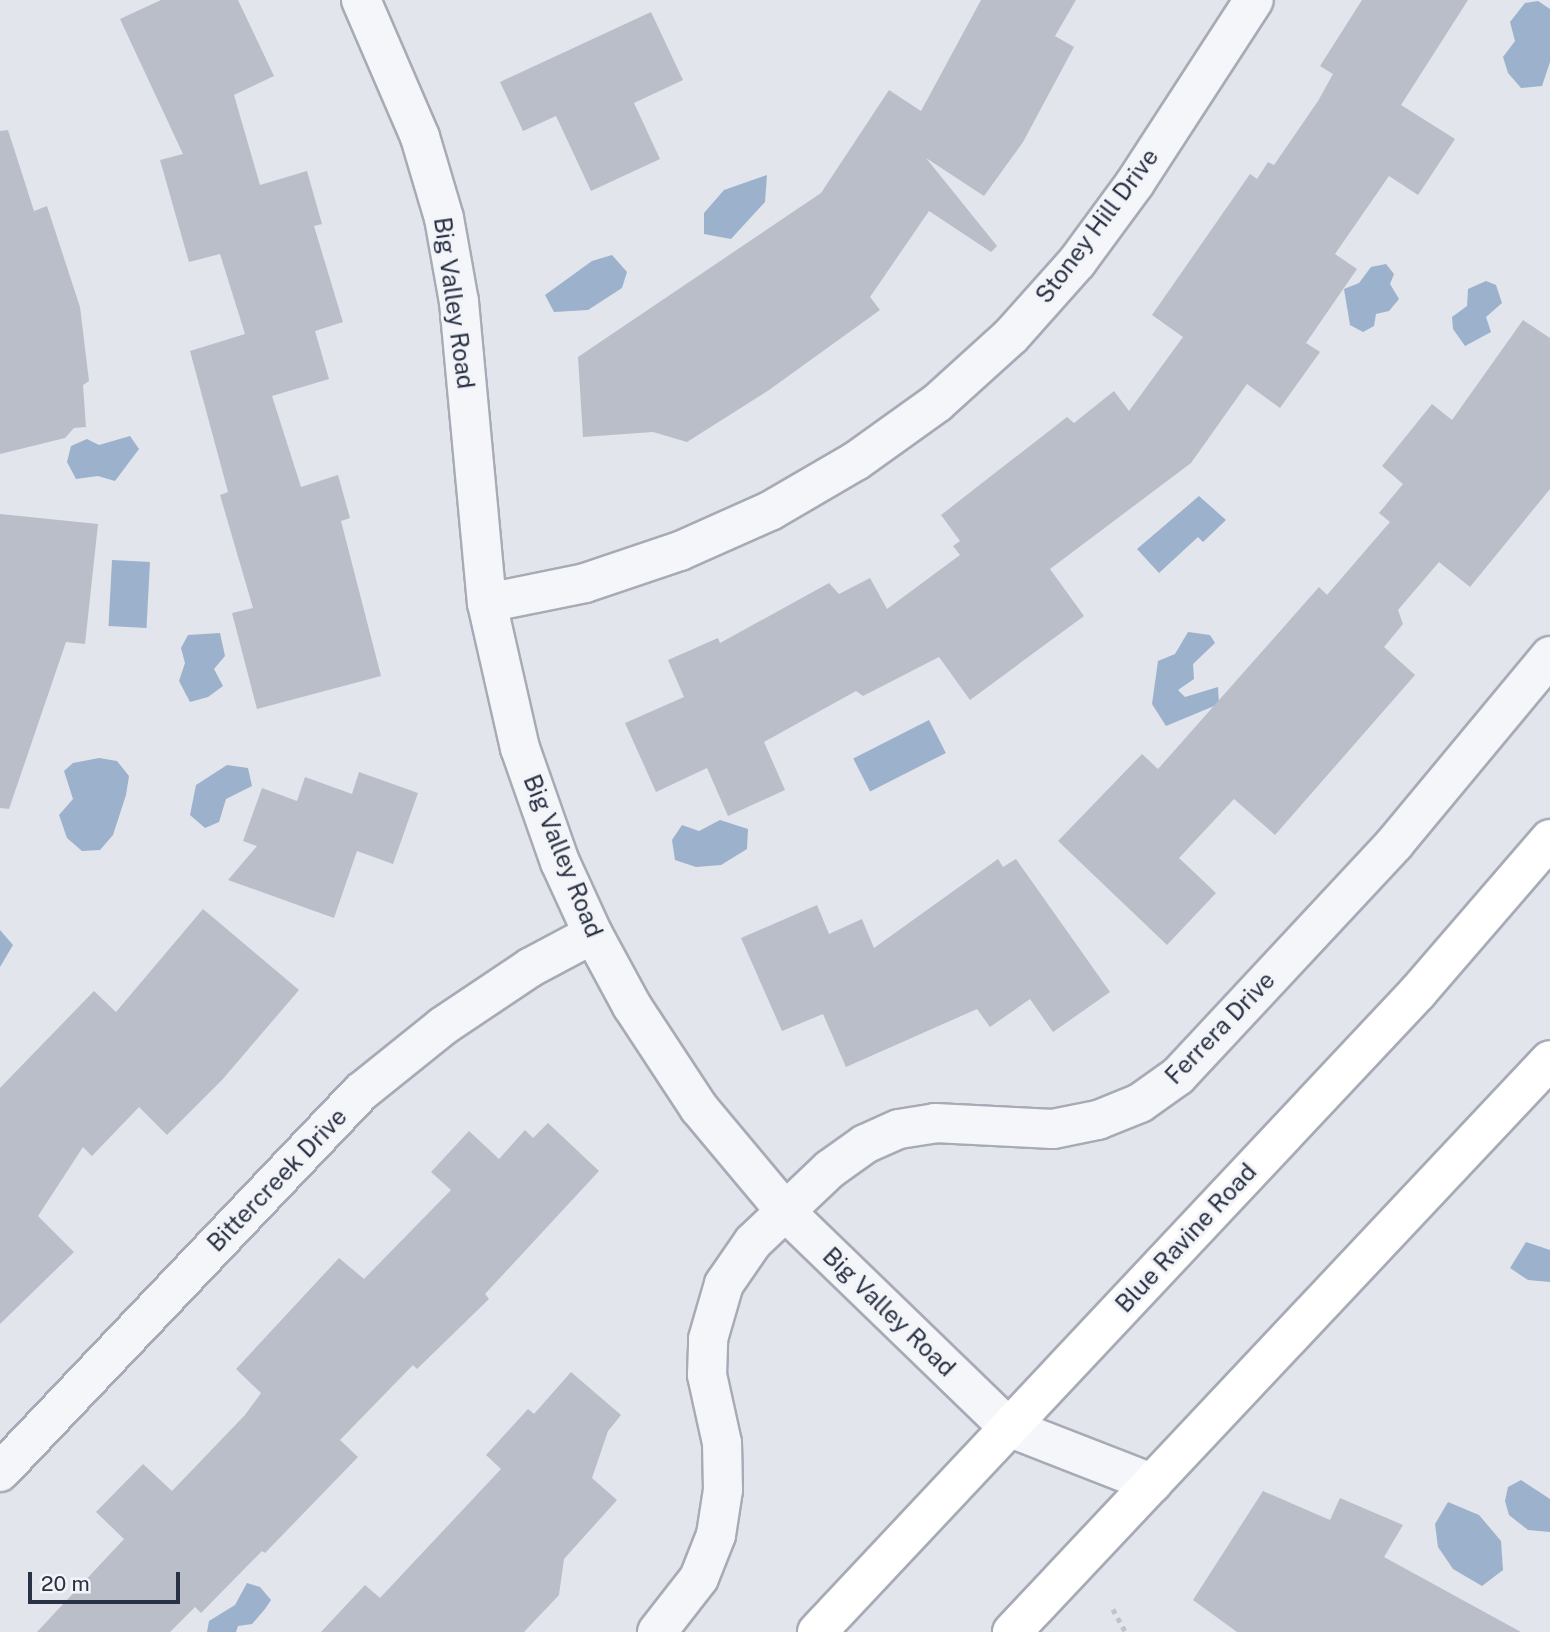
<!DOCTYPE html>
<style>
body{margin:0}
#map{position:relative;width:1550px;height:1632px;overflow:hidden;background:#e2e5eb;font-family:"Public Sans",sans-serif}
div>[style]{position:absolute}
.water>*{inset:0;background:#9cb1cc;transform-origin:0 0}
.building>*{inset:0;background:#b9bec9}
.path>*{height:4.5px;margin-top:-2.25px;transform-origin:0;background:repeating-linear-gradient(90deg,#c0c3ca 0 5px,transparent 0 10px)}
.roads{filter:drop-shadow(2px 0 #a7abb6) drop-shadow(-2px 0 #a7abb6) drop-shadow(0 2px #a7abb6) drop-shadow(0 -2px #a7abb6)}
.minor>*{height:38px;margin:-19px;padding:0 19px;transform-origin:19px;border-radius:19px;background:#f5f6f9}
.secondary>*{height:38px;margin:-19px;padding:0 19px;transform-origin:19px;border-radius:19px;background:#fff}
span{translate:-50% -50%;white-space:nowrap;text-align:center;line-height:1.15;-webkit-text-stroke:6px #f2f4f8;paint-order:stroke}
.street-label{font-size:24px;color:#293144}
.scale{position:absolute;left:28px;top:1572px;width:152px;height:32px;box-sizing:border-box;border:4px solid #293144;border-top:0;padding-left:9px;font-size:21px;line-height:24px;white-space:nowrap;color:#293144;-webkit-text-stroke:5px #f2f4f8;paint-order:stroke}
</style>
<div id="map">
<div class="water">
<div style="clip-path:polygon(1538px 1px,1550px 9px,1550px 62px,1542px 86px,1521px 88px,1508px 73px,1503px 57px,1515px 41px,1510px 22px,1525px 3px)"></div>
<div style="clip-path:polygon(767px 175px,765px 202px,731px 239px,704px 234px,704px 213px,724px 190px)"></div>
<div style="clip-path:polygon(612px 255px,627px 272px,622px 288px,588px 310px,554px 312px,545px 295px,592px 261px)"></div>
<div style="clip-path:polygon(1386px 264px,1394px 274px,1390px 284px,1399px 299px,1389px 311px,1376px 314px,1374px 326px,1363px 332px,1350px 325px,1344px 289px,1359px 283px,1371px 267px)"></div>
<div style="clip-path:polygon(1486px 281px,1496px 285px,1502px 303px,1486px 317px,1491px 332px,1465px 346px,1453px 329px,1452px 317px,1467px 306px,1468px 289px)"></div>
<div style="clip-path:polygon(130px 436px,139px 449px,115px 481px,98px 476px,76px 479px,67px 462px,71px 446px,87px 439px,99px 445px)"></div>
<div style="clip-path:polygon(1199px 496px,1226px 520px,1203px 542px,1198px 537px,1159px 573px,1137px 549px)"></div>
<div style="left:112px;top:560px;width:38px;height:66px;rotate:3deg"></div>
<div style="clip-path:polygon(1188px 632px,1210px 635px,1215px 643px,1193px 664px,1194px 679px,1178px 690px,1185px 697px,1218px 687px,1219px 704px,1166px 726px,1152px 704px,1158px 661px,1175px 654px)"></div>
<div style="clip-path:polygon(220px 633px,225px 656px,214px 669px,223px 686px,208px 697px,190px 702px,179px 681px,185px 663px,181px 648px,188px 635px)"></div>
<div style="left:929px;top:720px;width:37px;height:85px;rotate:63deg"></div>
<div style="clip-path:polygon(99px 758px,117px 761px,129px 776px,126px 795px,113px 835px,100px 850px,82px 851px,67px 838px,59px 815px,73px 799px,64px 771px,73px 763px)"></div>
<div style="clip-path:polygon(227px 765px,248px 768px,252px 786px,226px 799px,219px 822px,205px 828px,190px 815px,196px 785px)"></div>
<div style="clip-path:polygon(720px 820px,748px 829px,747px 849px,721px 865px,696px 867px,675px 860px,672px 840px,682px 825px,699px 831px)"></div>
<div style="clip-path:polygon(0 930px,13px 945px,0 967px)"></div>
<div style="clip-path:polygon(1526px 1242px,1550px 1250px,1550px 1282px,1528px 1280px,1510px 1268px)"></div>
<div style="clip-path:polygon(1521px 1480px,1550px 1499px,1550px 1532px,1528px 1530px,1509px 1515px,1505px 1501px,1508px 1487px)"></div>
<div style="clip-path:polygon(1448px 1502px,1479px 1515px,1501px 1541px,1503px 1570px,1482px 1586px,1453px 1569px,1438px 1547px,1435px 1524px)"></div>
<div style="clip-path:polygon(247px 1583px,260px 1587px,271px 1600px,265px 1609px,252px 1624px,238px 1626px,236px 1632px,207px 1632px,209px 1621px,235px 1605px)"></div>
</div>
<div class="building">
<div style="clip-path:polygon(161px 0,238px 0,274px 76px,234px 95px,260px 185px,307px 171px,322px 224px,314px 226px,343px 322px,315px 331px,329px 379px,272px 396px,301px 487px,338px 475px,350px 518px,341px 521px,381px 676px,257px 709px,232px 613px,253px 608px,220px 495px,228px 492px,190px 351px,245px 334px,220px 254px,189px 262px,160px 160px,183px 154px,120px 19px)"></div>
<div style="clip-path:polygon(981px 0,1076px 0,1055px 36px,1074px 47px,1023px 142px,984px 196px,926px 158px,997px 246px,991px 252px,929px 211px,870px 297px,880px 310px,769px 390px,687px 442px,653px 432px,583px 437px,578px 357px,821px 193px,889px 90px,921px 111px)"></div>
<div style="clip-path:polygon(1362px 0,1468px 0,1401px 105px,1455px 139px,1418px 195px,1389px 176px,1335px 254px,1357px 269px,1306px 343px,1320px 352px,1280px 408px,1247px 384px,1191px 463px,1050px 569px,1084px 616px,970px 700px,939px 657px,863px 696px,856px 691px,764px 742px,785px 790px,728px 816px,707px 768px,656px 792px,625px 723px,684px 697px,668px 660px,718px 638px,720px 643px,829px 583px,839px 594px,870px 578px,887px 609px,960px 555px,953px 546px,960px 541px,941px 515px,1067px 417px,1074px 423px,1114px 391px,1129px 411px,1183px 337px,1152px 315px,1250px 174px,1257px 179px,1268px 162px,1274px 165px,1318px 101px,1333px 74px,1320px 66px)"></div>
<div style="clip-path:polygon(651px 12px,683px 80px,634px 103px,660px 159px,591px 191px,556px 116px,523px 131px,500px 82px)"></div>
<div style="clip-path:polygon(8px 130px,34px 211px,47px 206px,80px 307px,89px 381px,83px 385px,86px 427px,74px 428px,65px 438px,0 454px,0 131px)"></div>
<div style="clip-path:polygon(1523px 320px,1550px 338px,1550px 489px,1470px 587px,1439px 562px,1398px 610px,1403px 624px,1384px 647px,1415px 675px,1275px 835px,1234px 799px,1179px 858px,1216px 893px,1167px 945px,1058px 841px,1142px 754px,1158px 769px,1319px 587px,1327px 595px,1390px 522px,1379px 513px,1403px 484px,1382px 466px,1432px 404px,1452px 420px)"></div>
<div style="clip-path:polygon(0 514px,98px 524px,85px 644px,66px 642px,9px 809px,0 808px)"></div>
<div style="clip-path:polygon(359px 772px,418px 793px,393px 864px,357px 851px,334px 918px,228px 880px,257px 846px,243px 841px,262px 788px,297px 801px,305px 777px,352px 794px)"></div>
<div style="clip-path:polygon(998px 859px,1003px 867px,1016px 859px,1110px 992px,1053px 1032px,1030px 999px,990px 1027px,977px 1009px,846px 1067px,823px 1014px,782px 1031px,741px 938px,817px 905px,829px 934px,862px 919px,874px 948px)"></div>
<div style="clip-path:polygon(203px 909px,299px 990px,222px 1080px,167px 1135px,139px 1107px,92px 1156px,83px 1147px,38px 1216px,74px 1252px,0 1324px,0 1088px,94px 991px,116px 1012px)"></div>
<div style="clip-path:polygon(548px 1123px,599px 1171px,485px 1294px,489px 1299px,417px 1369px,413px 1365px,340px 1440px,358px 1457px,265px 1553px,262px 1551px,201px 1613px,195px 1607px,170px 1632px,37px 1632px,124px 1539px,96px 1512px,143px 1464px,172px 1491px,245px 1415px,261px 1393px,236px 1369px,339px 1258px,364px 1279px,451px 1190px,431px 1172px,469px 1131px,499px 1159px,525px 1130px,533px 1138px)"></div>
<div style="clip-path:polygon(571px 1372px,621px 1415px,608px 1431px,592px 1478px,617px 1500px,564px 1559px,559px 1595px,524px 1632px,321px 1632px,365px 1585px,380px 1598px,501px 1469px,486px 1455px,528px 1409px,534px 1414px)"></div>
<div style="clip-path:polygon(1263px 1491px,1330px 1520px,1340px 1498px,1403px 1525px,1384px 1557px,1521px 1632px,1237px 1632px,1193px 1600px)"></div>
</div>
<div class="path">
<div style="left:1113px;top:1609px;width:26px;rotate:61deg"></div>
</div>
<div class="roads">
<div class="minor">
<div style="left:361px;top:0;width:149px;rotate:66.7deg"></div>
<div style="left:420px;top:137px;width:84px;rotate:73.5deg"></div>
<div style="left:444px;top:218px;width:85px;rotate:79.9deg"></div>
<div style="left:459px;top:302px;width:302px;rotate:84.7deg"></div>
<div style="left:487px;top:603px;width:149px;rotate:77.2deg"></div>
<div style="left:520px;top:748px;width:121px;rotate:70.7deg"></div>
<div style="left:560px;top:862px;width:79px;rotate:65.4deg"></div>
<div style="left:593px;top:934px;width:82px;rotate:61.6deg"></div>
<div style="left:632px;top:1006px;width:122px;rotate:56.7deg"></div>
<div style="left:699px;top:1108px;width:134px;rotate:50.1deg"></div>
<div style="left:785px;top:1211px;width:310px;rotate:44.1deg"></div>
<div style="left:1008px;top:1427px;width:155px;rotate:21.3deg"></div>
<div style="left:487px;top:603px;width:100px;rotate:-11.5deg"></div>
<div style="left:585px;top:583px;width:100px;rotate:-18.6deg"></div>
<div style="left:680px;top:551px;width:98px;rotate:-24deg"></div>
<div style="left:770px;top:511px;width:99px;rotate:-30.2deg"></div>
<div style="left:856px;top:461px;width:100px;rotate:-35.6deg"></div>
<div style="left:937px;top:403px;width:100px;rotate:-42.2deg"></div>
<div style="left:1011px;top:336px;width:99px;rotate:-48.3deg"></div>
<div style="left:1077px;top:262px;width:98px;rotate:-53.7deg"></div>
<div style="left:1135px;top:183px;width:218px;rotate:-57deg"></div>
<div style="left:0;top:1472px;width:524px;rotate:-46.47deg"></div>
<div style="left:361px;top:1092px;width:105px;rotate:-38.8deg"></div>
<div style="left:443px;top:1026px;width:106px;rotate:-33.8deg"></div>
<div style="left:531px;top:967px;width:70px;rotate:-28deg"></div>
<div style="left:657px;top:1632px;width:68px;rotate:-52.1deg"></div>
<div style="left:699px;top:1578px;width:46px;rotate:-68.4deg"></div>
<div style="left:716px;top:1535px;width:46px;rotate:-81.2deg"></div>
<div style="left:723px;top:1490px;width:47px;rotate:-91.2deg"></div>
<div style="left:722px;top:1443px;width:70px;rotate:-102.4deg"></div>
<div style="left:707px;top:1375px;width:36px;rotate:-88deg"></div>
<div style="left:708px;top:1339px;width:57px;rotate:-73.8deg"></div>
<div style="left:724px;top:1284px;width:51px;rotate:-55.4deg"></div>
<div style="left:753px;top:1242px;width:106px;rotate:-43.5deg"></div>
<div style="left:830px;top:1169px;width:43px;rotate:-35.5deg"></div>
<div style="left:865px;top:1144px;width:37px;rotate:-24deg"></div>
<div style="left:899px;top:1129px;width:36px;rotate:-9deg"></div>
<div style="left:935px;top:1123px;width:118px;rotate:2.9deg"></div>
<div style="left:1053px;top:1129px;width:46px;rotate:-11.3deg"></div>
<div style="left:1098px;top:1120px;width:45px;rotate:-22deg"></div>
<div style="left:1140px;top:1103px;width:47px;rotate:-35.4deg"></div>
<div style="left:1178px;top:1076px;width:318px;rotate:-47deg"></div>
<div style="left:1395px;top:843px;width:243px;rotate:-50.3deg"></div>
</div>
<div class="secondary">
<div style="left:817px;top:1632px;width:878px;rotate:-46.8deg"></div>
<div style="left:1418px;top:992px;width:202px;rotate:-49.2deg"></div>
<div style="left:1012px;top:1632px;width:785px;rotate:-46.75deg"></div>
</div>
</div>
<div class="street-label">
<span style="left:1097px;top:226px;rotate:-53deg">Stoney Hill Drive</span>
<span style="left:454px;top:303px;rotate:82deg">Big Valley Road</span>
<span style="left:563px;top:856px;rotate:68deg">Big Valley Road</span>
<span style="left:1220px;top:1028px;rotate:-46deg">Ferrera Drive</span>
<span style="left:277px;top:1180px;rotate:-46deg">Bittercreek Drive</span>
<span style="left:1186px;top:1238px;rotate:-47deg">Blue Ravine Road</span>
<span style="left:889px;top:1312px;rotate:44deg">Big Valley Road</span>
</div>
<div class="scale">20 m</div>
</div>
